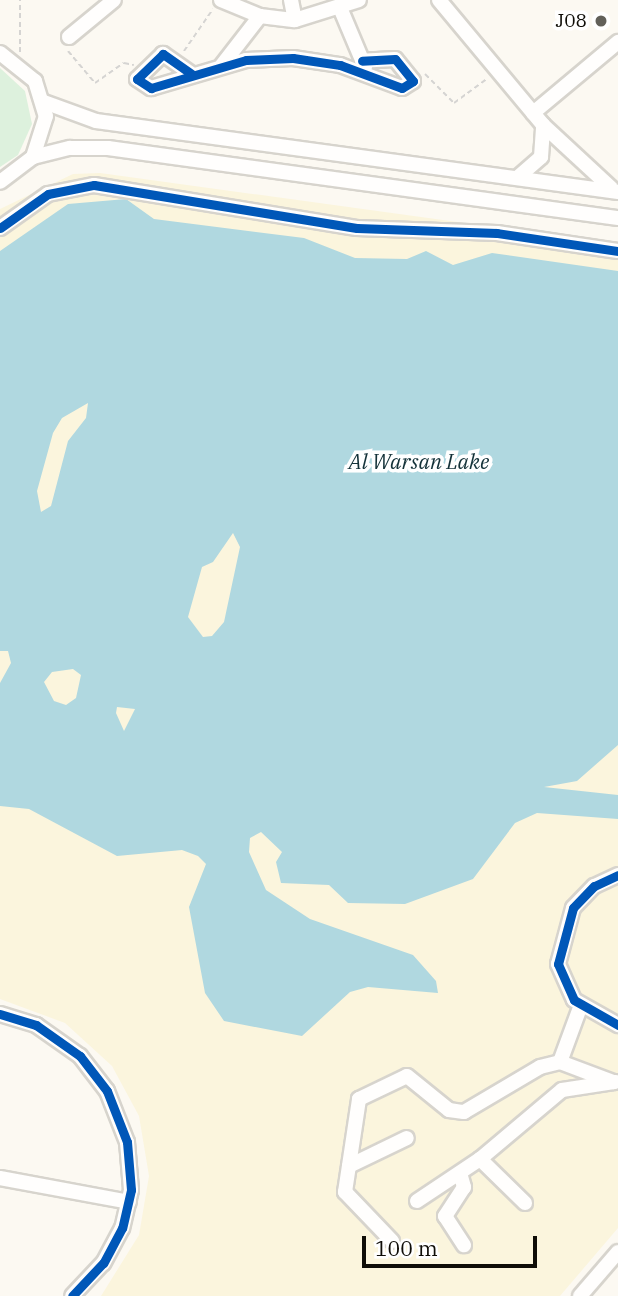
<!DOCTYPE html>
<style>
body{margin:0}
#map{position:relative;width:618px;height:1296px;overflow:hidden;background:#fcf9f2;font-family:"IBM Plex Serif",serif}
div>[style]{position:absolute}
.green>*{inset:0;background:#ddf1dd}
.sand>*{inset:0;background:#fbf5dd}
.water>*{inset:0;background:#b0d8e0}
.path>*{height:2px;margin-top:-1px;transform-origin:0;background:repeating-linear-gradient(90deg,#d5d4d2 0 5px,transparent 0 8.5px)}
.roads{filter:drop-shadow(2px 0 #d7d4cd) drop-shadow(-2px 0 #d7d4cd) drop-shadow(0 2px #d7d4cd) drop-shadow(0 -2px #d7d4cd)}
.minor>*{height:14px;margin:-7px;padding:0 7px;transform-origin:7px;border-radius:7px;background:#fffefd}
.cycleway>*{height:9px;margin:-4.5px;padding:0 4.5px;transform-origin:4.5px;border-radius:4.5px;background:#0057b8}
.dots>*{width:19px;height:19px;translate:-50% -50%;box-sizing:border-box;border:4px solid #fff;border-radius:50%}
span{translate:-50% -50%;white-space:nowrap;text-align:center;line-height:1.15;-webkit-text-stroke:7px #fff;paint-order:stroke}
.poi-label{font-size:19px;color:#0f0d07}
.right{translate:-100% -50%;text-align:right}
.water-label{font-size:21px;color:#143239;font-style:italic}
.scale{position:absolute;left:362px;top:1236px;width:175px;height:32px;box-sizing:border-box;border:4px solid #0f0d07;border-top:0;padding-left:9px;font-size:21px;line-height:24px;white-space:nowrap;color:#0f0d07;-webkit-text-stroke:5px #fff;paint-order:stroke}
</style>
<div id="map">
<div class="green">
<div style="clip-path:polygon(0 68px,25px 91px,32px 124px,18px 155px,0 167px)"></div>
</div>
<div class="sand">
<div style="clip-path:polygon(100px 173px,618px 244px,618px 1228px,560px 1296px,101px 1296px,139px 1235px,149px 1176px,139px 1116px,112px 1066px,65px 1023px,0 999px,0 209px,73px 174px)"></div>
</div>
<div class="water">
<div style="clip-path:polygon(evenodd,126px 199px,154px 219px,304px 238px,355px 258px,407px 259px,426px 251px,453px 265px,492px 253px,618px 271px,618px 745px,577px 781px,544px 787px,618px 795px,618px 819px,537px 813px,515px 823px,473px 879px,405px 904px,348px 903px,329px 885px,281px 883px,276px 862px,282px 852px,261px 832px,250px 838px,249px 852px,266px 890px,310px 919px,413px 955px,436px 981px,438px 993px,368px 987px,350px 992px,302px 1036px,224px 1021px,205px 993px,189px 907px,206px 864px,198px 856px,182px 850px,117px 856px,29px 809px,0 806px,0 683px,11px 663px,8px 651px,0 651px,0 251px,68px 204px,126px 199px,88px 403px,86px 418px,68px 441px,51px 506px,41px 512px,37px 491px,53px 433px,62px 418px,88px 403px,126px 199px,233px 533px,240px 547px,224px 622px,212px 636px,203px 637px,188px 617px,202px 567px,213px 562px,233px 533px,126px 199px,73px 669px,81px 675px,76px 698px,66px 705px,54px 701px,44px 682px,52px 672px,73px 669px,126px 199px,117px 707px,135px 709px,124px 731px,116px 713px,117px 707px)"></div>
</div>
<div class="path">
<div style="left:68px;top:51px;width:42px;rotate:49.8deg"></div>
<div style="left:95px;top:83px;width:35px;rotate:-35deg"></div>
<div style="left:124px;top:63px;width:10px;rotate:11deg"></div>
<div style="left:184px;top:51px;width:51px;rotate:-55.4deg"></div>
<div style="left:20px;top:52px;width:52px;rotate:-90deg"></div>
<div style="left:425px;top:74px;width:41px;rotate:45deg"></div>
<div style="left:454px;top:103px;width:42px;rotate:-36.3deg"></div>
</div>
<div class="roads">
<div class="minor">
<div style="left:221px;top:0;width:42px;rotate:22.3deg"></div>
<div style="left:260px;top:16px;width:35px;rotate:7deg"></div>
<div style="left:295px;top:20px;width:67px;rotate:-17.4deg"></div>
<div style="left:291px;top:0;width:20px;rotate:79deg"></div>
<div style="left:439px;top:0;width:163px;rotate:50.2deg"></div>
<div style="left:543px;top:125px;width:93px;rotate:42.8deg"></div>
<div style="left:341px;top:10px;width:62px;rotate:67.2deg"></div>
<div style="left:69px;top:37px;width:58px;rotate:-39.4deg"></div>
<div style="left:0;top:53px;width:45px;rotate:38.7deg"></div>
<div style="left:35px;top:81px;width:37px;rotate:73deg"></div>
<div style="left:46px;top:116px;width:43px;rotate:107.6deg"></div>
<div style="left:33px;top:157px;width:41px;rotate:142.9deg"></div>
<div style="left:222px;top:65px;width:62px;rotate:-52.2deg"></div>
<div style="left:193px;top:75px;width:37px;rotate:-145deg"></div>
<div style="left:163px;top:54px;width:36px;rotate:136deg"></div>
<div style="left:137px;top:79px;width:17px;rotate:33deg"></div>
<div style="left:151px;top:88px;width:99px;rotate:-16.4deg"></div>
<div style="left:246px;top:60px;width:47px;rotate:-2.4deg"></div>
<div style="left:293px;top:58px;width:48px;rotate:8.5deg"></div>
<div style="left:340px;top:65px;width:66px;rotate:20.4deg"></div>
<div style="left:402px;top:88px;width:13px;rotate:-32deg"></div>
<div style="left:413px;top:81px;width:28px;rotate:-129deg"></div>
<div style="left:395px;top:59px;width:33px;rotate:177deg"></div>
<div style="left:44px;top:102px;width:55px;rotate:20.1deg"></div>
<div style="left:96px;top:121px;width:527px;rotate:7.75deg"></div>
<div style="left:533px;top:113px;width:111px;rotate:-39.9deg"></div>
<div style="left:33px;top:157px;width:38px;rotate:-14deg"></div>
<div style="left:70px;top:148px;width:38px"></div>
<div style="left:108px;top:148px;width:515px;rotate:7.82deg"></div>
<div style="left:517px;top:178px;width:32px;rotate:-41deg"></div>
<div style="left:541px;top:157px;width:32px;rotate:-86deg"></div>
<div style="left:0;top:228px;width:59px;rotate:-35.3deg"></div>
<div style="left:48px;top:194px;width:47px;rotate:-11.1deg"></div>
<div style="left:94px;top:185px;width:266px;rotate:9.3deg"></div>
<div style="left:357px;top:228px;width:140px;rotate:2deg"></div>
<div style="left:497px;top:233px;width:122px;rotate:8.5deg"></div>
<div style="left:618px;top:875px;width:26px;rotate:155deg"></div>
<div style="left:594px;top:886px;width:30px;rotate:134deg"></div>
<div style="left:573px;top:908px;width:58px;rotate:105deg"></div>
<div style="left:558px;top:964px;width:39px;rotate:66deg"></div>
<div style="left:574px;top:1000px;width:51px;rotate:29.6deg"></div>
<div style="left:0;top:1014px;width:38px;rotate:17deg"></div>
<div style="left:36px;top:1025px;width:54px;rotate:35.2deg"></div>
<div style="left:80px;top:1056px;width:44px;rotate:52.4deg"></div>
<div style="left:107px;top:1091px;width:55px;rotate:68.6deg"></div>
<div style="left:127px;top:1142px;width:48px;rotate:85.2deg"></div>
<div style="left:131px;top:1190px;width:39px;rotate:103deg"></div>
<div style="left:122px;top:1228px;width:40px;rotate:118deg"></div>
<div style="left:103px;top:1263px;width:45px;rotate:133.2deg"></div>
<div style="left:560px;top:1062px;width:61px;rotate:-69.8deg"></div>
<div style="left:480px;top:1159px;width:63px;rotate:44.4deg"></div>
<div style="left:349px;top:1166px;width:64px;rotate:-25.8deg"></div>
<div style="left:460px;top:1173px;width:15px;rotate:74deg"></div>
<div style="left:464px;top:1187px;width:35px;rotate:123deg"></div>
<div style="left:445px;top:1216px;width:35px;rotate:57deg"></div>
<div style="left:0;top:1178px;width:131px;rotate:10.5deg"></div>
<div style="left:417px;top:1201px;width:76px;rotate:-33.7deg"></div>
<div style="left:480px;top:1159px;width:107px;rotate:-40.1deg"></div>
<div style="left:562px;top:1090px;width:54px;rotate:-8.6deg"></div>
<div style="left:392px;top:1241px;width:68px;rotate:-133.8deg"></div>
<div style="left:345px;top:1192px;width:94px;rotate:-81.4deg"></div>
<div style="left:359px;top:1099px;width:53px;rotate:-25.6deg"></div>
<div style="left:407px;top:1076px;width:54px;rotate:39deg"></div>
<div style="left:449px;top:1110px;width:15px;rotate:8deg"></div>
<div style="left:464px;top:1112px;width:88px;rotate:-30.6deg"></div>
<div style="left:540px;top:1067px;width:21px;rotate:-14deg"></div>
<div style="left:560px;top:1062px;width:57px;rotate:20.7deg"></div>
<div style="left:580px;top:1296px;width:58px;rotate:-49.2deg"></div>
</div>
</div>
<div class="cycleway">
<div style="left:193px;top:75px;width:37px;rotate:-145deg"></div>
<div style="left:163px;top:54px;width:36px;rotate:136deg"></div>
<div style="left:137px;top:79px;width:17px;rotate:33deg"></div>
<div style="left:151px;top:88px;width:99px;rotate:-16.4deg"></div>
<div style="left:246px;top:60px;width:47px;rotate:-2.4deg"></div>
<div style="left:293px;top:58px;width:48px;rotate:8.5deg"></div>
<div style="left:340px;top:65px;width:66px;rotate:20.4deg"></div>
<div style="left:402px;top:88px;width:13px;rotate:-32deg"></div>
<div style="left:413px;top:81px;width:28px;rotate:-129deg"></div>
<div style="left:395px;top:59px;width:33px;rotate:177deg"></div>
<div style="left:0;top:228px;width:59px;rotate:-35.3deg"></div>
<div style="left:48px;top:194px;width:47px;rotate:-11.1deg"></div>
<div style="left:94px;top:185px;width:266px;rotate:9.3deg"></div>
<div style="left:357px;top:228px;width:140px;rotate:2deg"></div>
<div style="left:497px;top:233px;width:122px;rotate:8.5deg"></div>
<div style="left:618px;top:875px;width:26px;rotate:155deg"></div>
<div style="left:594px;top:886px;width:30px;rotate:134deg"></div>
<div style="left:573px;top:908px;width:58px;rotate:105deg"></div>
<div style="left:558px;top:964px;width:39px;rotate:66deg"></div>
<div style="left:574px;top:1000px;width:51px;rotate:29.6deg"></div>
<div style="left:0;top:1014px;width:38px;rotate:17deg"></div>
<div style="left:36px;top:1025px;width:54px;rotate:35.2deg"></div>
<div style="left:80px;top:1056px;width:44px;rotate:52.4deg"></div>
<div style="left:107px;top:1091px;width:55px;rotate:68.6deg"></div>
<div style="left:127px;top:1142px;width:48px;rotate:85.2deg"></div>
<div style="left:131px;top:1190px;width:39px;rotate:103deg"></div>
<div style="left:122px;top:1228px;width:40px;rotate:118deg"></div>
<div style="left:103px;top:1263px;width:45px;rotate:133.2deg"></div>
</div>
<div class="dots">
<div style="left:601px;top:21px;background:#626059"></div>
</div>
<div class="poi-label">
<span class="right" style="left:587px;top:21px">J08</span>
</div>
<div class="water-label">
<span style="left:419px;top:461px">Al Warsan Lake</span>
</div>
<div class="scale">100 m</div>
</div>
